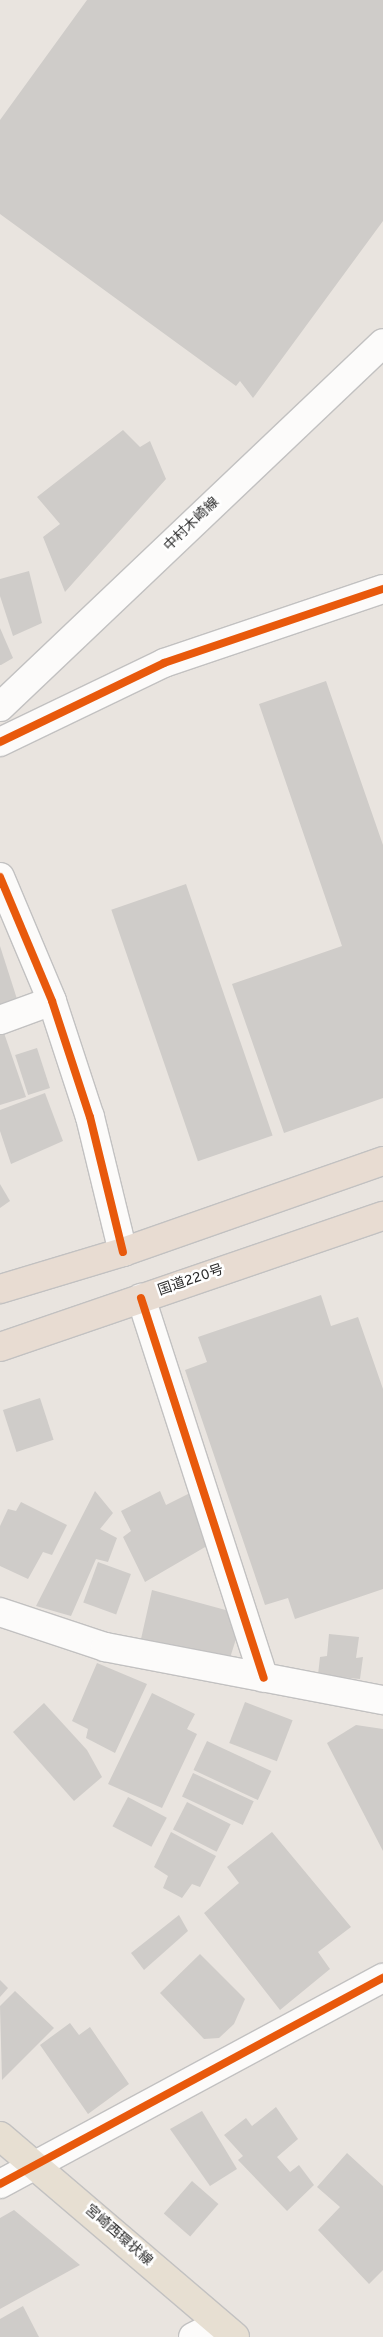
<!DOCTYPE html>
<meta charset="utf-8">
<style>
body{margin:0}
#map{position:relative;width:383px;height:2337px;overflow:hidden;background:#e9e4df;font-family:Overpass,"Noto Sans JP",sans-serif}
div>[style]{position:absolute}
.building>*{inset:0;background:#cfccc9;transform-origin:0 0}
.roads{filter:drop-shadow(1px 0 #c2c1c1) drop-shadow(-1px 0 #c2c1c1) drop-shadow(0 1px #c2c1c1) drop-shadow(0 -1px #c2c1c1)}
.minor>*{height:28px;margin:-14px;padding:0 14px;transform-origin:14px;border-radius:14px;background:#fcfbfa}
.tertiary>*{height:28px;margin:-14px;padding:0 14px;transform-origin:14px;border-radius:14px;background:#fcfbfa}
.secondary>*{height:28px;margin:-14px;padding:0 14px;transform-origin:14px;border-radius:14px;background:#fcfbfa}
.primary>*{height:28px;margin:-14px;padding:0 14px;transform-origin:14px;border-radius:14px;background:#e7dfd2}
.trunk>*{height:28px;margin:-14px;padding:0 14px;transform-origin:14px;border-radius:14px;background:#e8dcd2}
.cycleway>*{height:8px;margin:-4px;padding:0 4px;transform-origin:4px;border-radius:4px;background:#e8590c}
span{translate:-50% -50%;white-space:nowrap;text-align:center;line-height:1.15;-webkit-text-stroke:5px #fff;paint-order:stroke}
.street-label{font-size:14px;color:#2a2a2a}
</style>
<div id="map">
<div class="building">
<div style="clip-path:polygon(87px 0,383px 0,383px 221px,253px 398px,240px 381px,236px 386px,0 214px,0 120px)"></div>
<div style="clip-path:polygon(123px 430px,140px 447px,150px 441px,166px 479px,65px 592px,43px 537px,60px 524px,37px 497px)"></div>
<div style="clip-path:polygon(29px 571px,42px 623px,13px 636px,0 596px,0 579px)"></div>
<div style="clip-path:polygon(0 628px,13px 658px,1px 665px,0 665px)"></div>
<div style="clip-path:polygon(326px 681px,383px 845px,383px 1098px,284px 1133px,232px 984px,342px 946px,259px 704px)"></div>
<div style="left:186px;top:884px;width:266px;height:79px;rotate:71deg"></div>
<div style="clip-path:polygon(0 946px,17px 999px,0 1005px)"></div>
<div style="clip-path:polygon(4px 1033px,26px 1097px,0 1105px,0 1035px)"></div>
<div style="left:37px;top:1048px;width:42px;height:23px;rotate:72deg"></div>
<div style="clip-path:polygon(45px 1093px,63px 1141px,11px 1164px,0 1131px,0 1110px)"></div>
<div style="clip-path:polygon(0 1184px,10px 1201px,0 1208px)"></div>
<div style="clip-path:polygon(321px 1295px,331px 1326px,358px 1317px,383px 1389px,383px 1589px,295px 1619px,288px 1598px,265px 1605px,185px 1370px,207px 1362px,198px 1337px)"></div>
<div style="left:40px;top:1398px;width:44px;height:39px;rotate:72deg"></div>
<div style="clip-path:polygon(95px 1491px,113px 1513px,100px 1529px,117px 1538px,108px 1562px,96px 1559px,71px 1616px,36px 1606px)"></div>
<div style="clip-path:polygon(160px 1491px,166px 1505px,190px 1493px,212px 1543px,145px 1582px,123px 1537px,131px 1531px,121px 1511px)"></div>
<div style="clip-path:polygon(21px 1502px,67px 1525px,52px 1555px,43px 1552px,28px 1579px,0 1566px,0 1526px,8px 1509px,16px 1511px)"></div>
<div style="left:98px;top:1562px;width:35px;height:43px;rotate:20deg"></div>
<div style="clip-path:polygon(152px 1590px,233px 1612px,230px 1622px,240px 1626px,230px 1658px,141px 1639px)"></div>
<div style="clip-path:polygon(329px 1634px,359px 1637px,356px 1658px,363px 1657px,360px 1679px,318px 1675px,320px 1657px,327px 1656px)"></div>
<div style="clip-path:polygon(97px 1663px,147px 1684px,115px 1753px,86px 1738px,88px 1729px,72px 1721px)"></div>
<div style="clip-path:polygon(152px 1693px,195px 1714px,187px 1729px,197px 1734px,162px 1808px,108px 1784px)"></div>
<div style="left:245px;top:1702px;width:51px;height:44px;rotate:21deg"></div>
<div style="clip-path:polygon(44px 1703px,87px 1750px,102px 1777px,74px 1801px,13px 1732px)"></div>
<div style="clip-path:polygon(356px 1725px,383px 1729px,383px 1851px,327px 1743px)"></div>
<div style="left:207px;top:1741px;width:71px;height:32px;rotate:25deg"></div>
<div style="left:193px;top:1773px;width:67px;height:26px;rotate:25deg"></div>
<div style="left:128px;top:1797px;width:44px;height:33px;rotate:28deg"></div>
<div style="left:187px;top:1802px;width:49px;height:31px;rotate:27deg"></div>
<div style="clip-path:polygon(171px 1832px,216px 1856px,200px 1887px,192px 1884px,182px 1898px,163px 1888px,168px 1876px,154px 1867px)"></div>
<div style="clip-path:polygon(272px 1832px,351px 1927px,318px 1952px,330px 1969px,280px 2010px,204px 1913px,239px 1883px,227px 1867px)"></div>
<div style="clip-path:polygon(179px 1915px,188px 1931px,144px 1970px,131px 1953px)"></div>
<div style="clip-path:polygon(200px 1954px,245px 1999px,234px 2024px,219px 2038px,204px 2039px,160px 1993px)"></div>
<div style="clip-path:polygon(0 1980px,8px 1988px,0 1997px)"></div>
<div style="clip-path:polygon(15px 1991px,54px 2028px,2px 2080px,0 2006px)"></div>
<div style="clip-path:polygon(70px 2023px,79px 2035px,90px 2027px,129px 2084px,88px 2114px,40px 2045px)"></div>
<div style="clip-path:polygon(276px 2107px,298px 2139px,277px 2157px,290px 2172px,299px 2165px,314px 2185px,287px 2211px,238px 2160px,243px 2156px,224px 2135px,246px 2118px,252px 2126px)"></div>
<div style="clip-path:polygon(202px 2111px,237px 2169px,210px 2186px,170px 2129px)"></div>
<div style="clip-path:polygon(347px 2153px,383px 2186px,383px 2270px,369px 2284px,318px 2230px,340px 2207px,317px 2187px)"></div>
<div style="left:192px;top:2181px;width:35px;height:43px;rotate:41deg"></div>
<div style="clip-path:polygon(14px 2210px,80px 2265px,0 2309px,0 2218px)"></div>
<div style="clip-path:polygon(23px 2306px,39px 2337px,0 2337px,0 2319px)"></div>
</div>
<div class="roads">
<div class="minor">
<div style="left:0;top:877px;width:134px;rotate:67.2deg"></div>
<div style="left:52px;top:1001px;width:122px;rotate:71.9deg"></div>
<div style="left:90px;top:1117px;width:139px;rotate:76.3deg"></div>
<div style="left:0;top:1020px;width:55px;rotate:-20.1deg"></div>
<div style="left:141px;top:1298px;width:399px;rotate:72.1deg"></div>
<div style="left:0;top:1612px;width:111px;rotate:18.4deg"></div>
<div style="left:105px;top:1647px;width:283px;rotate:10.8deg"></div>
<div style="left:0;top:2184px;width:435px;rotate:-28.3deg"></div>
<div style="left:193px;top:2337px;width:28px;rotate:-27deg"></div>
</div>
<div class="tertiary">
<div style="left:0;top:742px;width:182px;rotate:-25.7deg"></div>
<div style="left:164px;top:663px;width:231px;rotate:-18.7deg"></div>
</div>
<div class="secondary">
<div style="left:0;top:707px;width:528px;rotate:-43.54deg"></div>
</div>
<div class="primary">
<div style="left:0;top:2136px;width:309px;rotate:40.5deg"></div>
</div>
<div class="trunk">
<div style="left:0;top:1289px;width:128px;rotate:-16.7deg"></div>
<div style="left:123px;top:1252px;width:275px;rotate:-19.3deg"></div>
<div style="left:0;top:1347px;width:405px;rotate:-18.9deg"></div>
</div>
</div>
<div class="cycleway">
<div style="left:0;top:742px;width:182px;rotate:-25.7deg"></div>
<div style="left:164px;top:663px;width:231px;rotate:-18.7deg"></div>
<div style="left:0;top:877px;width:134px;rotate:67.2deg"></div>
<div style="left:52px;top:1001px;width:122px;rotate:71.9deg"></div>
<div style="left:90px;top:1117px;width:139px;rotate:76.3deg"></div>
<div style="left:141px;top:1298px;width:399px;rotate:72.1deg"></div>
<div style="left:0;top:2184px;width:435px;rotate:-28.3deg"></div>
</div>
<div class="street-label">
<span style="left:192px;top:525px;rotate:-44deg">中村木崎線</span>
<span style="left:191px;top:1281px;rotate:-19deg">国道220号</span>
<span style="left:118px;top:2236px;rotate:41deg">宮崎西環状線</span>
</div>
</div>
